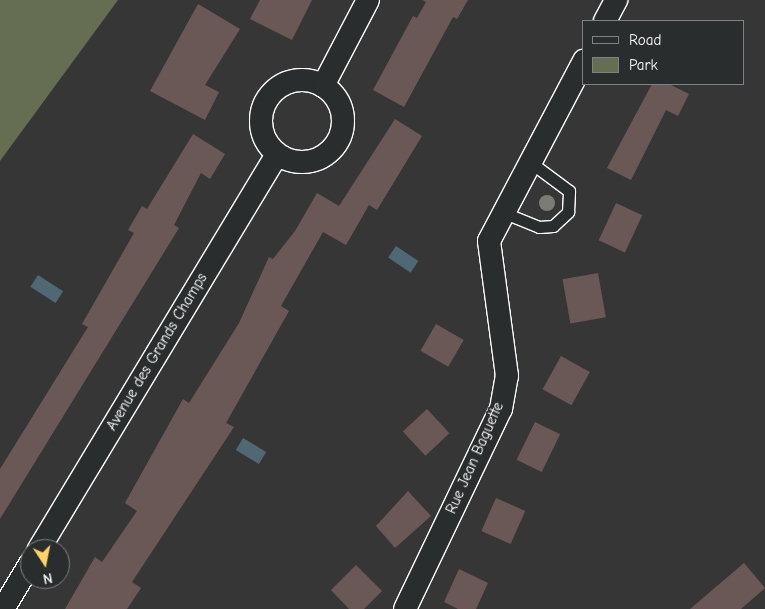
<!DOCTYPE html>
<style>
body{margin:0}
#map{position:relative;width:765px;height:609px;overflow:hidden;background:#373636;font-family:"Comic Neue",sans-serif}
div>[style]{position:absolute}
.green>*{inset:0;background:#656d53}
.water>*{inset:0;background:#4f6874;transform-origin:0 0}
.building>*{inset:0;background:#6a5857;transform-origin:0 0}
.roads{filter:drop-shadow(1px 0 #fff) drop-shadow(-1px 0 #fff) drop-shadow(0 1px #fff) drop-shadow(0 -1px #fff)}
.lane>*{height:11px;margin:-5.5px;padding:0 5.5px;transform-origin:5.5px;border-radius:5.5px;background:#2a2d2e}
.street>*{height:22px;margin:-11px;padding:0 11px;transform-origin:11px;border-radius:11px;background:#2a2d2e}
.street>.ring{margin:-11px;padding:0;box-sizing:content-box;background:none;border:22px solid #2a2d2e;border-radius:50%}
.trees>*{width:16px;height:16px;margin:-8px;border-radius:50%;background:#7b7c75}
span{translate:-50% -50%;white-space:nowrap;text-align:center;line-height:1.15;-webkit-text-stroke:4px #2a2d2e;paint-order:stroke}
.street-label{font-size:15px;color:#fff}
.legend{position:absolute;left:582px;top:20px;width:162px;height:65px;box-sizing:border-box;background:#2a2d2e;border:1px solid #7f8182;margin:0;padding:6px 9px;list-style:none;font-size:15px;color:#fff}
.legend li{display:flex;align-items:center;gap:10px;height:25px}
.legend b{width:25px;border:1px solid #7f8182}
.north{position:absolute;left:20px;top:539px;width:50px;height:50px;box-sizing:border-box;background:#2a2d2e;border:1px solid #7f8182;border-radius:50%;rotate:169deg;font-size:14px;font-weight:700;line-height:20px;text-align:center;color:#fff}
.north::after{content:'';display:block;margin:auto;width:18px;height:22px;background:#ffd166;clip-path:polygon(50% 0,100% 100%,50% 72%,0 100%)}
</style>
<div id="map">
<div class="green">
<div style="clip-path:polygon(0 0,118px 0,0 161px)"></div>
</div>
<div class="water">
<div style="left:396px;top:246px;width:27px;height:14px;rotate:34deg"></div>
<div style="left:38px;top:275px;width:30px;height:14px;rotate:33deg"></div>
<div style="left:243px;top:438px;width:27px;height:14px;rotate:31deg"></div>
</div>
<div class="building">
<div style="clip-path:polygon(260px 0,312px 0,292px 40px,250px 19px)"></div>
<div style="clip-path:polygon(422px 0,468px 0,457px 19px,453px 17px,404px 107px,373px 90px,413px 16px,417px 18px,426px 2px)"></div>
<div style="clip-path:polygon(198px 4px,240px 29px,205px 85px,219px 92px,205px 120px,150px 91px)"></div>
<div style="clip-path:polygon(652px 84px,669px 84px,689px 94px,678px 116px,666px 110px,631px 180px,607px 168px)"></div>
<div style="clip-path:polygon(395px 119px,422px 136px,377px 210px,369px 205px,346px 245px,323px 232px,281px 306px,289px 311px,226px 423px,234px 427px,132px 582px,141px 588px,127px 609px,65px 609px,95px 557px,102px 562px,137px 511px,125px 503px,183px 399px,189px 403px,239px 323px,269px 257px,273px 259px,295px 231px,317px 193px,339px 206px)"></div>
<div style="clip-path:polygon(193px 134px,225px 154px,210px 179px,201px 173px,174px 225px,179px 228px,0 519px,0 469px,88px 327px,82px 324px,134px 233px,128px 230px,142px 206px,147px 209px)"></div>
<div style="left:616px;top:203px;width:29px;height:41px;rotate:25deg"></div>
<div style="left:598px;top:273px;width:45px;height:36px;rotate:80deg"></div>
<div style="left:436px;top:324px;width:32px;height:31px;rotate:30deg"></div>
<div style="left:561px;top:356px;width:33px;height:38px;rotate:29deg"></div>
<div style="left:427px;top:409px;width:33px;height:33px;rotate:47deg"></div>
<div style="left:535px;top:422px;width:28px;height:42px;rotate:26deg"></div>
<div style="clip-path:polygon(408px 491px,431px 516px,395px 548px,376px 526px)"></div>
<div style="left:496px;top:498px;width:32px;height:36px;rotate:24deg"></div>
<div style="clip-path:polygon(744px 563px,765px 588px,741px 609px,690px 609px)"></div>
<div style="clip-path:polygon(356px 565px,382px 591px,364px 609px,349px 609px,331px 590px)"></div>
<div style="clip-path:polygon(459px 569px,488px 583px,476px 609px,458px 609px,444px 602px)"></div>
</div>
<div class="roads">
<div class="lane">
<div style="left:502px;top:212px;width:40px;rotate:22deg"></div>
<div style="left:539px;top:227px;width:14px;rotate:-4deg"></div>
<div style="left:553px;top:226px;width:21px;rotate:-43deg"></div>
<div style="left:568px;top:212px;width:21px;rotate:-87deg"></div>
<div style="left:569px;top:191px;width:49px;rotate:-143.4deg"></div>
</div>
<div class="street">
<div style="left:605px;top:21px;width:24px;rotate:-62deg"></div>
<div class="ring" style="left:261px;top:80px;width:60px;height:60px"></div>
<div style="left:323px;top:86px;width:97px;rotate:-62.4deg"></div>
<div style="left:39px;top:549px;width:459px;rotate:-58.9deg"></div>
<div style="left:3px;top:609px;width:52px;rotate:-59deg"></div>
<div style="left:405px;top:609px;width:222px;rotate:-64.4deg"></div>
<div style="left:501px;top:409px;width:34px;rotate:-80deg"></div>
<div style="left:507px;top:376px;width:136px;rotate:-97.6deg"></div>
<div style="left:489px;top:241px;width:204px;rotate:-62.2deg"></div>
</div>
</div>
<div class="trees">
<div style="left:547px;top:203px"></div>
</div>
<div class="street-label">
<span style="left:157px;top:352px;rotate:-59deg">Avenue des Grands Champs</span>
<span style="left:475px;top:458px;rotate:-66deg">Rue Jean Baguette</span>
</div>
<ul class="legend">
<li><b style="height:6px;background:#2a2d2e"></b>Road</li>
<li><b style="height:14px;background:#656d53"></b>Park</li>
</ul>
<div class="north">N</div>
</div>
